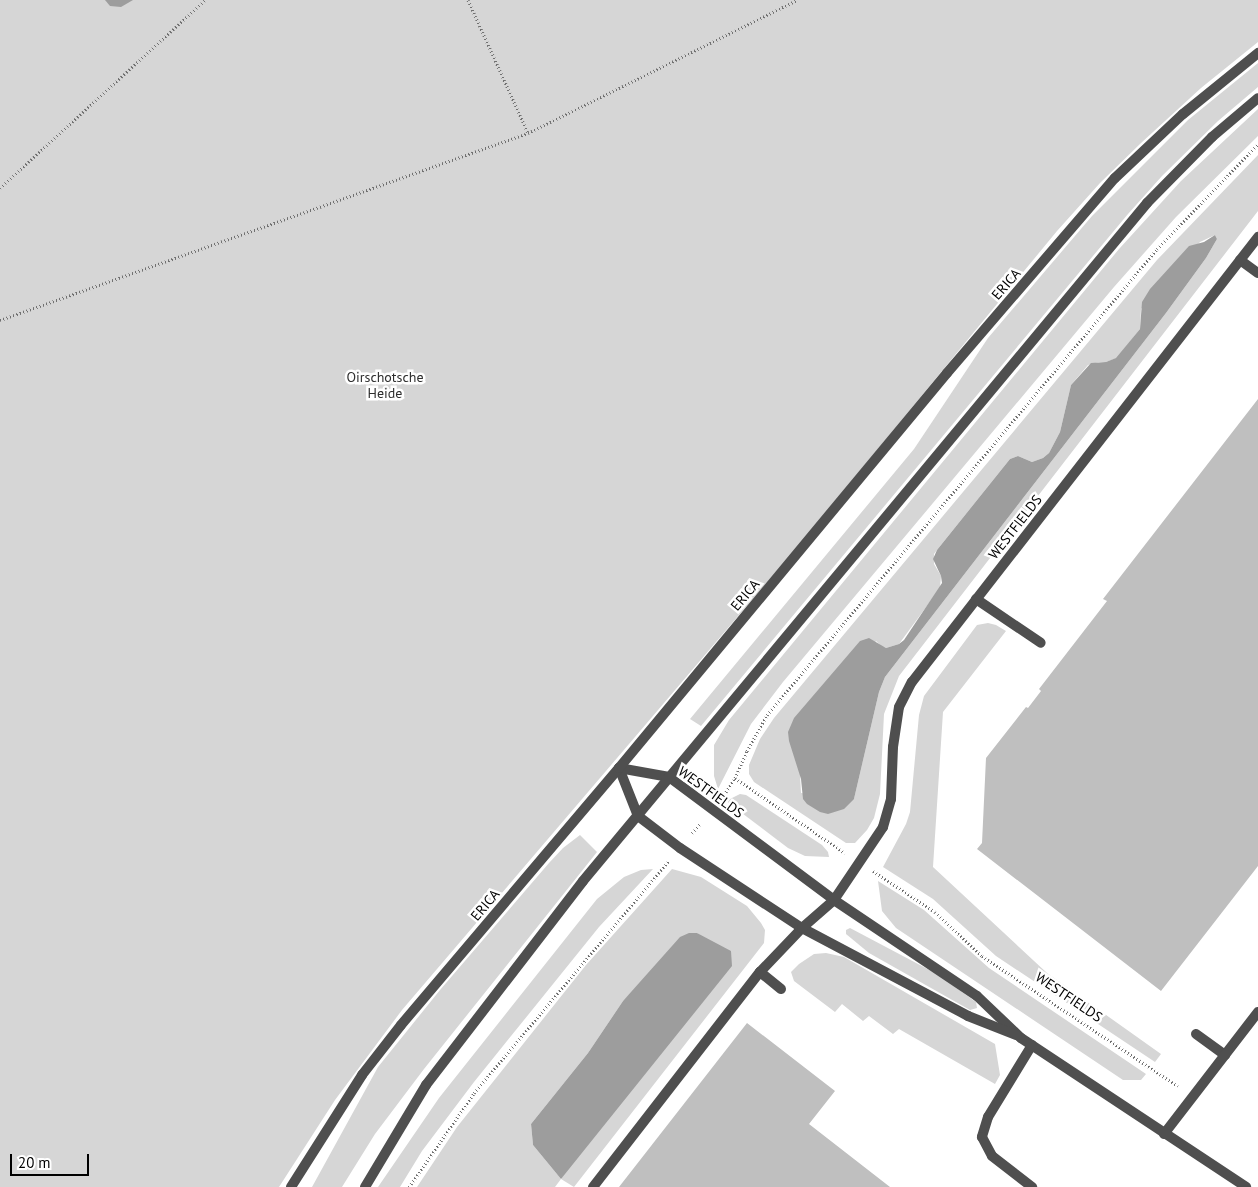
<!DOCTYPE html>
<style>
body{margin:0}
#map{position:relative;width:1258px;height:1187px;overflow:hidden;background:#fff;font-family:"PT Sans",sans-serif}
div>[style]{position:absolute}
.green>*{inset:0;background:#d6d6d6}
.water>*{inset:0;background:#9d9d9d}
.building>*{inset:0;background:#bfbfbf}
.path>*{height:3px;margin-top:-1.5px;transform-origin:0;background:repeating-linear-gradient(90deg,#717171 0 1px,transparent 0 3.5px)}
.service>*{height:10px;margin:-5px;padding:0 5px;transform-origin:5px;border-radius:5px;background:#4f4f4f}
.minor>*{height:10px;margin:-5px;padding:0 5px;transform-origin:5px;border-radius:5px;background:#4f4f4f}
.tertiary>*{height:10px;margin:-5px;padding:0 5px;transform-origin:5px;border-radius:5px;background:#4f4f4f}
span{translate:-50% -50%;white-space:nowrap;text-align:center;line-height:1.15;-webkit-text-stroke:5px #fff;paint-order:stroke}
.street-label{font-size:14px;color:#000}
.park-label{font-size:14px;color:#2d2d2d}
.scale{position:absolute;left:10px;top:1154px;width:79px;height:22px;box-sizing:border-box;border:2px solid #000;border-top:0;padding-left:6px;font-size:15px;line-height:18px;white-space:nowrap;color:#000;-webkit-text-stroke:4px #fff;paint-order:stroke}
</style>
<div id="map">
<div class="green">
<div style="clip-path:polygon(0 0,1258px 0,1258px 42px,1201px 88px,1141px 143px,1100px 183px,1057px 231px,798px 546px,402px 1010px,335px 1100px,279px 1187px,0 1187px)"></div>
<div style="clip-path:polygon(1258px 63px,1258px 87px,1218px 121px,1162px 176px,1128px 214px,701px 726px,690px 719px,914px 449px,988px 338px,1092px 216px,1188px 120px)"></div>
<div style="clip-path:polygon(1258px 109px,1258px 136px,1176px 217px,1114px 287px,783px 682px,751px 724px,718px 789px,714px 776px,714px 745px,729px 720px,1119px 249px,1181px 181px)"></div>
<div style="clip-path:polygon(evenodd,1258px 155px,1258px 211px,899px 676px,884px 714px,880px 794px,874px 818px,867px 830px,855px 843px,846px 843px,754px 782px,749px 774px,749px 765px,760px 739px,774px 718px,1157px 260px,1258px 155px,1215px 235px,1217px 239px,1206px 258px,1166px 313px,885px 677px,879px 692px,854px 799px,801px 793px,800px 774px,876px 641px,881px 646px,886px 648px,899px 644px,940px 588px,941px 576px,934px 564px,934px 554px,937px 550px,1010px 459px,1018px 456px,1032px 462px,1043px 458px,1049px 453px,1060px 432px,1071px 385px,1088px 365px,1099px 362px,1106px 362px,1117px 358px,1140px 329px,1141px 309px,1200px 242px,1215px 235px)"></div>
<div style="clip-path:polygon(988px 623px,996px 625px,1006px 631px,943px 712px,933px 867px,1047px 973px,1161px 1054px,1155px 1062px,996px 956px,933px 899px,883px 867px,906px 824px,910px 812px,919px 715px,924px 696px,977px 625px)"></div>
<div style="clip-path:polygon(740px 794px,746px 795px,822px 845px,828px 852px,829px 857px,805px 856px,788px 848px,726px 801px)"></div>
<div style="clip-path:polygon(580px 835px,597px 852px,424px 1069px,375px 1134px,342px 1187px,312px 1187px,378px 1067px,440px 990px,549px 863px,563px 848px)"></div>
<div style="clip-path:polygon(653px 869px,599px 927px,474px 1082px,422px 1151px,400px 1187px,378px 1187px,439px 1098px,597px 899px,624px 877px,641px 870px)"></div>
<div style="clip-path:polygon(evenodd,672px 869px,701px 877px,747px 906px,761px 923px,765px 930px,764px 943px,574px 1187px,561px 1179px,555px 1187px,417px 1187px,457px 1127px,586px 965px,672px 869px,697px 933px,704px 938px,561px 1179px,533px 1145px,531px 1124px,588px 1053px,623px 1001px,697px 933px)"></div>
<div style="clip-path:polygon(878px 881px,924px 910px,989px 968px,1146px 1074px,1141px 1080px,1123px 1080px,896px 928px,882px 911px)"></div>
<div style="clip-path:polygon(850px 928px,937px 974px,976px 1002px,977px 1008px,970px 1010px,869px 953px,846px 934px,846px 930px)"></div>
<div style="clip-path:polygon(826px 953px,844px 957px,995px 1044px,1000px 1075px,995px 1084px,899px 1029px,893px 1034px,869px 1016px,863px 1021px,842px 1004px,835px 1012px,794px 981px,791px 972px,799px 964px,814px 954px)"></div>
</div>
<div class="water">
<div style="clip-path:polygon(105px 0,133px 0,121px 7px,110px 6px)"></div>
<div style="clip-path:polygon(1215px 235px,1217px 239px,1206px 258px,1166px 313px,885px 677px,879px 692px,854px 799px,844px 809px,828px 814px,820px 812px,807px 804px,803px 799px,801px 779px,789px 741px,788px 732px,794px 718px,860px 641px,869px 638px,886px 648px,899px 644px,904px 640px,942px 583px,941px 576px,933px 559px,937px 550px,1010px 459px,1018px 456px,1032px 462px,1043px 458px,1049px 453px,1060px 432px,1071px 385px,1091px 363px,1106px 362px,1116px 358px,1140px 329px,1142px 302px,1150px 289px,1189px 246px,1204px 242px)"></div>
<div style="clip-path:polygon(689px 933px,697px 933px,731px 951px,732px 966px,561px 1179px,533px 1145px,531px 1124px,588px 1053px,623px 1001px,680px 937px)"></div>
</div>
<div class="building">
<div style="clip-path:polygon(1258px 399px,1258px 866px,1161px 991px,977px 849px,982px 843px,986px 758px,1026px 707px,1028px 708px,1041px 691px,1039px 689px,1107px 601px,1103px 599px)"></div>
<div style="clip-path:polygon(747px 1023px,835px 1091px,809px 1124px,890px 1187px,619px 1187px)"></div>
</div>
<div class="path">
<div style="left:468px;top:0;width:146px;rotate:65.7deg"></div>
<div style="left:0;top:188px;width:278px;rotate:-42.5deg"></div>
<div style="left:0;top:320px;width:560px;rotate:-19.5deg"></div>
<div style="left:528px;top:133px;width:300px;rotate:-26.3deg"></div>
<div style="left:735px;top:778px;width:133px;rotate:34.3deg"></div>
<div style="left:724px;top:795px;width:20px;rotate:-57deg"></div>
<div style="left:735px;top:778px;width:30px;rotate:-66deg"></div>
<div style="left:747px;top:751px;width:41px;rotate:-60.9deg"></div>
<div style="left:767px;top:715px;width:608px;rotate:-50.07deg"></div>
<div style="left:1157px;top:249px;width:146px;rotate:-46.1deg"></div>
<div style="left:692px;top:833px;width:13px;rotate:-48deg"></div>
<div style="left:873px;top:871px;width:74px;rotate:33.5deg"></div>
<div style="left:935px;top:912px;width:64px;rotate:43.1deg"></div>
<div style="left:982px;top:956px;width:235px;rotate:33.6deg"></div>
<div style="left:409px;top:1187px;width:114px;rotate:-55.3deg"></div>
<div style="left:474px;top:1093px;width:303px;rotate:-50deg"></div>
</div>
<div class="service">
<div style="left:1240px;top:260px;width:22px;rotate:36deg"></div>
<div style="left:976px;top:599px;width:78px;rotate:34.1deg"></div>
<div style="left:760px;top:972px;width:27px;rotate:39deg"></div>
<div style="left:1196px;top:1034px;width:36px;rotate:36deg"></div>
<div style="left:1032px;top:1045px;width:84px;rotate:121.4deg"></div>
<div style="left:988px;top:1117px;width:21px;rotate:107deg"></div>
<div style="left:982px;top:1137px;width:21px;rotate:62deg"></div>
<div style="left:992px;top:1156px;width:51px;rotate:37.8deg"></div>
<div style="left:1164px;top:1134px;width:154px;rotate:-52.4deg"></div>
<div style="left:593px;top:1187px;width:272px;rotate:-52.2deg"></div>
<div style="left:760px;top:972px;width:61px;rotate:-46.3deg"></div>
</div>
<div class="minor">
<div style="left:619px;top:768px;width:51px;rotate:10.2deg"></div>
<div style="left:669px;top:777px;width:206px;rotate:36.7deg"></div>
<div style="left:834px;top:900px;width:172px;rotate:33.9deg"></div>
<div style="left:977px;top:996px;width:61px;rotate:43.7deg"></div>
<div style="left:1021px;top:1038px;width:270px;rotate:33.5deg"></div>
<div style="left:619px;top:768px;width:52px;rotate:68.4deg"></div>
<div style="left:638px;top:816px;width:53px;rotate:37.3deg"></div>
<div style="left:680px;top:848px;width:146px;rotate:33.3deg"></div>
<div style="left:802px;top:928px;width:188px;rotate:27.9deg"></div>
<div style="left:968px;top:1016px;width:52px;rotate:21.6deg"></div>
<div style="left:802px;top:928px;width:43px;rotate:-41.2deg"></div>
<div style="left:834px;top:900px;width:88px;rotate:-56.1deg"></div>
<div style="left:883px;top:827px;width:29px;rotate:-74deg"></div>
<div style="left:891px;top:799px;width:52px;rotate:-87.8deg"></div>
<div style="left:893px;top:747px;width:40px;rotate:-81.5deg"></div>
<div style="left:899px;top:707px;width:28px;rotate:-63deg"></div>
<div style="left:912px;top:682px;width:564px;rotate:-52.13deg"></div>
</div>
<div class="tertiary">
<div style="left:291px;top:1187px;width:133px;rotate:-57.6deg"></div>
<div style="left:362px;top:1075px;width:63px;rotate:-52deg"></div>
<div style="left:401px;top:1025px;width:337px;rotate:-49.7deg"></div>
<div style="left:619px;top:768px;width:513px;rotate:-50.29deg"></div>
<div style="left:947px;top:373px;width:257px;rotate:-49.3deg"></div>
<div style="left:1115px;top:178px;width:93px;rotate:-43.3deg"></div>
<div style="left:1183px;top:114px;width:97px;rotate:-39.1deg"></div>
<div style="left:365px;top:1187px;width:119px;rotate:-59.1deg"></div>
<div style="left:426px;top:1085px;width:257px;rotate:-52.4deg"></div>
<div style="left:583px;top:881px;width:882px;rotate:-50.24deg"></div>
<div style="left:1147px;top:203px;width:93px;rotate:-45.4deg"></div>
<div style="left:1212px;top:137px;width:60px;rotate:-40.3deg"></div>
</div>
<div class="street-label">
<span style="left:1006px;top:284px;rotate:-49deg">ERICA</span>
<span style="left:1015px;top:527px;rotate:-52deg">WESTFIELDS</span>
<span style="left:745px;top:595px;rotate:-50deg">ERICA</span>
<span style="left:711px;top:792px;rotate:36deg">WESTFIELDS</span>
<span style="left:485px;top:905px;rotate:-50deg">ERICA</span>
<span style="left:1069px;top:997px;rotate:34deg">WESTFIELDS</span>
</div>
<div class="park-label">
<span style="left:385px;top:385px">Oirschotsche<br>Heide</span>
</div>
<div class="scale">20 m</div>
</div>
